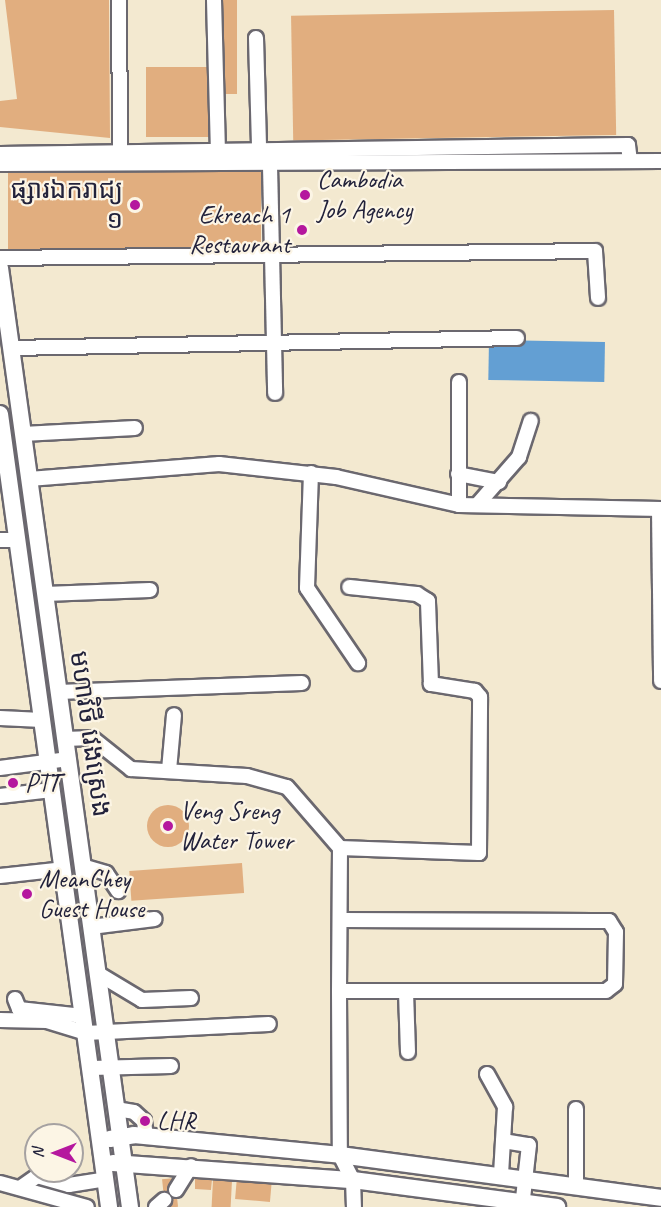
<!DOCTYPE html>
<meta charset="utf-8">
<style>
body{margin:0}
#map{position:relative;width:661px;height:1207px;overflow:hidden;background:#f3e9d0;font-family:Caveat,"Noto Sans Khmer",sans-serif}
div>[style]{position:absolute}
.water>*{inset:0;background:#639fd3;transform-origin:0 0}
.building>*{inset:0;background:#e1ae7f;transform-origin:0 0}
.round{border-radius:50%}
.roads{filter:drop-shadow(2px 0 #6b686f) drop-shadow(-2px 0 #6b686f) drop-shadow(0 2px #6b686f) drop-shadow(0 -2px #6b686f)}
.minor>*{height:14px;margin:-7px;padding:0 7px;transform-origin:7px;border-radius:7px;background:#fff}
.major>*{height:16px;margin:-8px;padding:0 8px;transform-origin:8px;border-radius:8px;background:#fff}
.dots>*{width:16px;height:16px;translate:-50% -50%;box-sizing:border-box;border:3px solid #fcf5e5;border-radius:50%}
span{translate:-50% -50%;white-space:nowrap;text-align:center;line-height:1.15;-webkit-text-stroke:4.5px #fcf5e5;paint-order:stroke}
.poi-label{font-size:26px;color:#22223b}
.left{translate:0 -50%;text-align:left}
.right{translate:-100% -50%;text-align:right}
.street-label{font-size:26px;color:#22223b}
.north{position:absolute;left:24px;top:1123px;width:60px;height:60px;box-sizing:border-box;background:#fcf5e5;border:2px solid #a5a1a1;border-radius:50%;rotate:270deg;font-size:16px;font-weight:700;line-height:24px;text-align:center;color:#22223b}
.north::after{content:'';display:block;margin:auto;width:21px;height:27px;background:#b5179e;clip-path:polygon(50% 0,100% 100%,50% 72%,0 100%)}
</style>
<div id="map">
<div class="water">
<div style="left:489px;top:340px;width:116px;height:40px;rotate:1deg"></div>
</div>
<div class="building">
<div style="clip-path:polygon(5px 0,109px 0,110px 138px,0 127px,0 101px,17px 99px)"></div>
<div style="left:220px;top:0;width:17px;height:94px"></div>
<div style="left:614px;top:10px;width:125px;height:323px;rotate:89deg"></div>
<div style="left:146px;top:67px;width:67px;height:70px"></div>
<div style="left:8px;top:167px;width:253px;height:85px"></div>
<div class="round" style="left:147px;top:805px;width:42px;height:42px"></div>
<div style="left:242px;top:863px;width:30px;height:113px;rotate:86deg"></div>
<div style="left:237px;top:1177px;width:35px;height:22px;rotate:5deg"></div>
<div style="left:175px;top:1178px;width:29px;height:13px;rotate:84deg"></div>
<div style="clip-path:polygon(195px 1179px,212px 1179px,211px 1190px,195px 1189px)"></div>
<div style="left:213px;top:1180px;width:19px;height:27px;rotate:3deg"></div>
</div>
<div class="roads">
<div class="minor">
<div style="left:119px;top:0;width:150px;rotate:89.6deg"></div>
<div style="left:214px;top:0;width:149px;rotate:88.5deg"></div>
<div style="left:256px;top:38px;width:110px;rotate:88.4deg"></div>
<div style="left:0;top:154px;width:628px;rotate:-0.82deg"></div>
<div style="left:628px;top:145px;width:16px;rotate:83deg"></div>
<div style="left:0;top:164px;width:661px;rotate:-0.26deg"></div>
<div style="left:270px;top:166px;width:227px;rotate:88.7deg"></div>
<div style="left:0;top:258px;width:595px;rotate:-0.67deg"></div>
<div style="left:595px;top:251px;width:47px;rotate:86.3deg"></div>
<div style="left:11px;top:348px;width:506px;rotate:-1.13deg"></div>
<div style="left:459px;top:382px;width:123px;rotate:90deg"></div>
<div style="left:23px;top:434px;width:112px;rotate:-3.1deg"></div>
<div style="left:311px;top:473px;width:115px;rotate:92deg"></div>
<div style="left:307px;top:588px;width:91px;rotate:55.8deg"></div>
<div style="left:458px;top:474px;width:42px;rotate:11deg"></div>
<div style="left:29px;top:479px;width:191px;rotate:-4.5deg"></div>
<div style="left:219px;top:464px;width:118px;rotate:6.3deg"></div>
<div style="left:336px;top:477px;width:126px;rotate:12.8deg"></div>
<div style="left:459px;top:505px;width:202px;rotate:1.1deg"></div>
<div style="left:477px;top:505px;width:64px;rotate:-48.8deg"></div>
<div style="left:519px;top:457px;width:38px;rotate:-72deg"></div>
<div style="left:659px;top:509px;width:172px;rotate:89.3deg"></div>
<div style="left:0;top:540px;width:18px"></div>
<div style="left:45px;top:594px;width:105px;rotate:-2.2deg"></div>
<div style="left:58px;top:692px;width:244px;rotate:-2.1deg"></div>
<div style="left:0;top:718px;width:42px;rotate:2.7deg"></div>
<div style="left:65px;top:739px;width:27px;rotate:-2deg"></div>
<div style="left:92px;top:738px;width:50px;rotate:38.5deg"></div>
<div style="left:131px;top:769px;width:116px;rotate:3.5deg"></div>
<div style="left:247px;top:776px;width:41px;rotate:15.4deg"></div>
<div style="left:287px;top:787px;width:81px;rotate:49deg"></div>
<div style="left:340px;top:848px;width:139px;rotate:2.1deg"></div>
<div style="left:479px;top:853px;width:156px;rotate:-89.6deg"></div>
<div style="left:480px;top:697px;width:8px;rotate:-130deg"></div>
<div style="left:475px;top:691px;width:45px;rotate:-171deg"></div>
<div style="left:431px;top:684px;width:83px;rotate:-92.1deg"></div>
<div style="left:428px;top:601px;width:13px;rotate:-148deg"></div>
<div style="left:417px;top:594px;width:68px;rotate:-174.1deg"></div>
<div style="left:0;top:768px;width:69px;rotate:-7.5deg"></div>
<div style="left:169px;top:770px;width:55px;rotate:-84.8deg"></div>
<div style="left:0;top:796px;width:52px;rotate:-6.6deg"></div>
<div style="left:82px;top:866px;width:25px;rotate:16deg"></div>
<div style="left:106px;top:873px;width:22px;rotate:56deg"></div>
<div style="left:0;top:876px;width:63px;rotate:-6.3deg"></div>
<div style="left:341px;top:920px;width:268px;rotate:0.2deg"></div>
<div style="left:609px;top:921px;width:13px;rotate:58deg"></div>
<div style="left:616px;top:932px;width:52px;rotate:91.1deg"></div>
<div style="left:615px;top:984px;width:11px;rotate:142deg"></div>
<div style="left:606px;top:991px;width:267px;rotate:180deg"></div>
<div style="left:339px;top:991px;width:164px;rotate:89.7deg"></div>
<div style="left:340px;top:1155px;width:28px;rotate:63deg"></div>
<div style="left:353px;top:1180px;width:27px;rotate:88deg"></div>
<div style="left:91px;top:927px;width:64px;rotate:-7.2deg"></div>
<div style="left:97px;top:973px;width:52px;rotate:31deg"></div>
<div style="left:142px;top:1000px;width:49px;rotate:-2.3deg"></div>
<div style="left:339px;top:991px;width:143px;rotate:-89.6deg"></div>
<div style="left:406px;top:992px;width:60px;rotate:88.1deg"></div>
<div style="left:15px;top:999px;width:11px;rotate:68deg"></div>
<div style="left:19px;top:1009px;width:64px;rotate:6.2deg"></div>
<div style="left:0;top:1020px;width:47px;rotate:1.2deg"></div>
<div style="left:47px;top:1021px;width:41px;rotate:17.1deg"></div>
<div style="left:86px;top:1033px;width:183px;rotate:-2.8deg"></div>
<div style="left:91px;top:1068px;width:80px;rotate:-1.4deg"></div>
<div style="left:487px;top:1074px;width:38px;rotate:61deg"></div>
<div style="left:505px;top:1107px;width:68px;rotate:93.4deg"></div>
<div style="left:116px;top:1109px;width:18px;rotate:9deg"></div>
<div style="left:134px;top:1112px;width:13px;rotate:42deg"></div>
<div style="left:144px;top:1121px;width:16px;rotate:83deg"></div>
<div style="left:576px;top:1109px;width:76px;rotate:90deg"></div>
<div style="left:503px;top:1141px;width:26px;rotate:9deg"></div>
<div style="left:529px;top:1145px;width:62px;rotate:96.4deg"></div>
<div style="left:0;top:1183px;width:90px;rotate:15.4deg"></div>
<div style="left:20px;top:1188px;width:21px;rotate:-35deg"></div>
<div style="left:37px;top:1176px;width:33px;rotate:16deg"></div>
<div style="left:69px;top:1185px;width:36px;rotate:-9deg"></div>
<div style="left:176px;top:1190px;width:28px;rotate:-58deg"></div>
<div style="left:156px;top:1207px;width:11px;rotate:-41deg"></div>
</div>
<div class="major">
<div style="left:0;top:268px;width:948px;rotate:82.12deg"></div>
<div style="left:0;top:414px;width:800px;rotate:82.17deg"></div>
<div style="left:110px;top:1139px;width:24px;rotate:-9deg"></div>
<div style="left:134px;top:1135px;width:207px;rotate:5.5deg"></div>
<div style="left:340px;top:1155px;width:324px;rotate:7.6deg"></div>
<div style="left:113px;top:1163px;width:241px;rotate:4.1deg"></div>
<div style="left:353px;top:1180px;width:206px;rotate:7.5deg"></div>
</div>
</div>
<div class="dots">
<div style="left:305px;top:195px;background:#b5179e"></div>
<div style="left:135px;top:205px;background:#b5179e"></div>
<div style="left:302px;top:230px;background:#b5179e"></div>
<div style="left:13px;top:783px;background:#b5179e"></div>
<div style="left:168px;top:826px;background:#b5179e"></div>
<div style="left:27px;top:894px;background:#b5179e"></div>
<div style="left:145px;top:1121px;background:#b5179e"></div>
</div>
<div class="poi-label">
<span class="left" style="left:317px;top:195px">Cambodia<br>Job Agency</span>
<span class="right" style="left:123px;top:205px">ផ្សារឯករាជ្យ<br>១</span>
<span class="right" style="left:290px;top:230px">Ekreach 1<br>Restaurant</span>
<span class="left" style="left:25px;top:783px">PTT</span>
<span class="left" style="left:180px;top:826px">Veng Sreng<br>Water Tower</span>
<span class="left" style="left:39px;top:894px">MeanChey<br>Guest House</span>
<span class="left" style="left:157px;top:1121px">LHR</span>
</div>
<div class="street-label">
<span style="left:90px;top:734px;rotate:82deg">មហាវិថី វេងស្រេង</span>
</div>
<div class="north">N</div>
</div>
